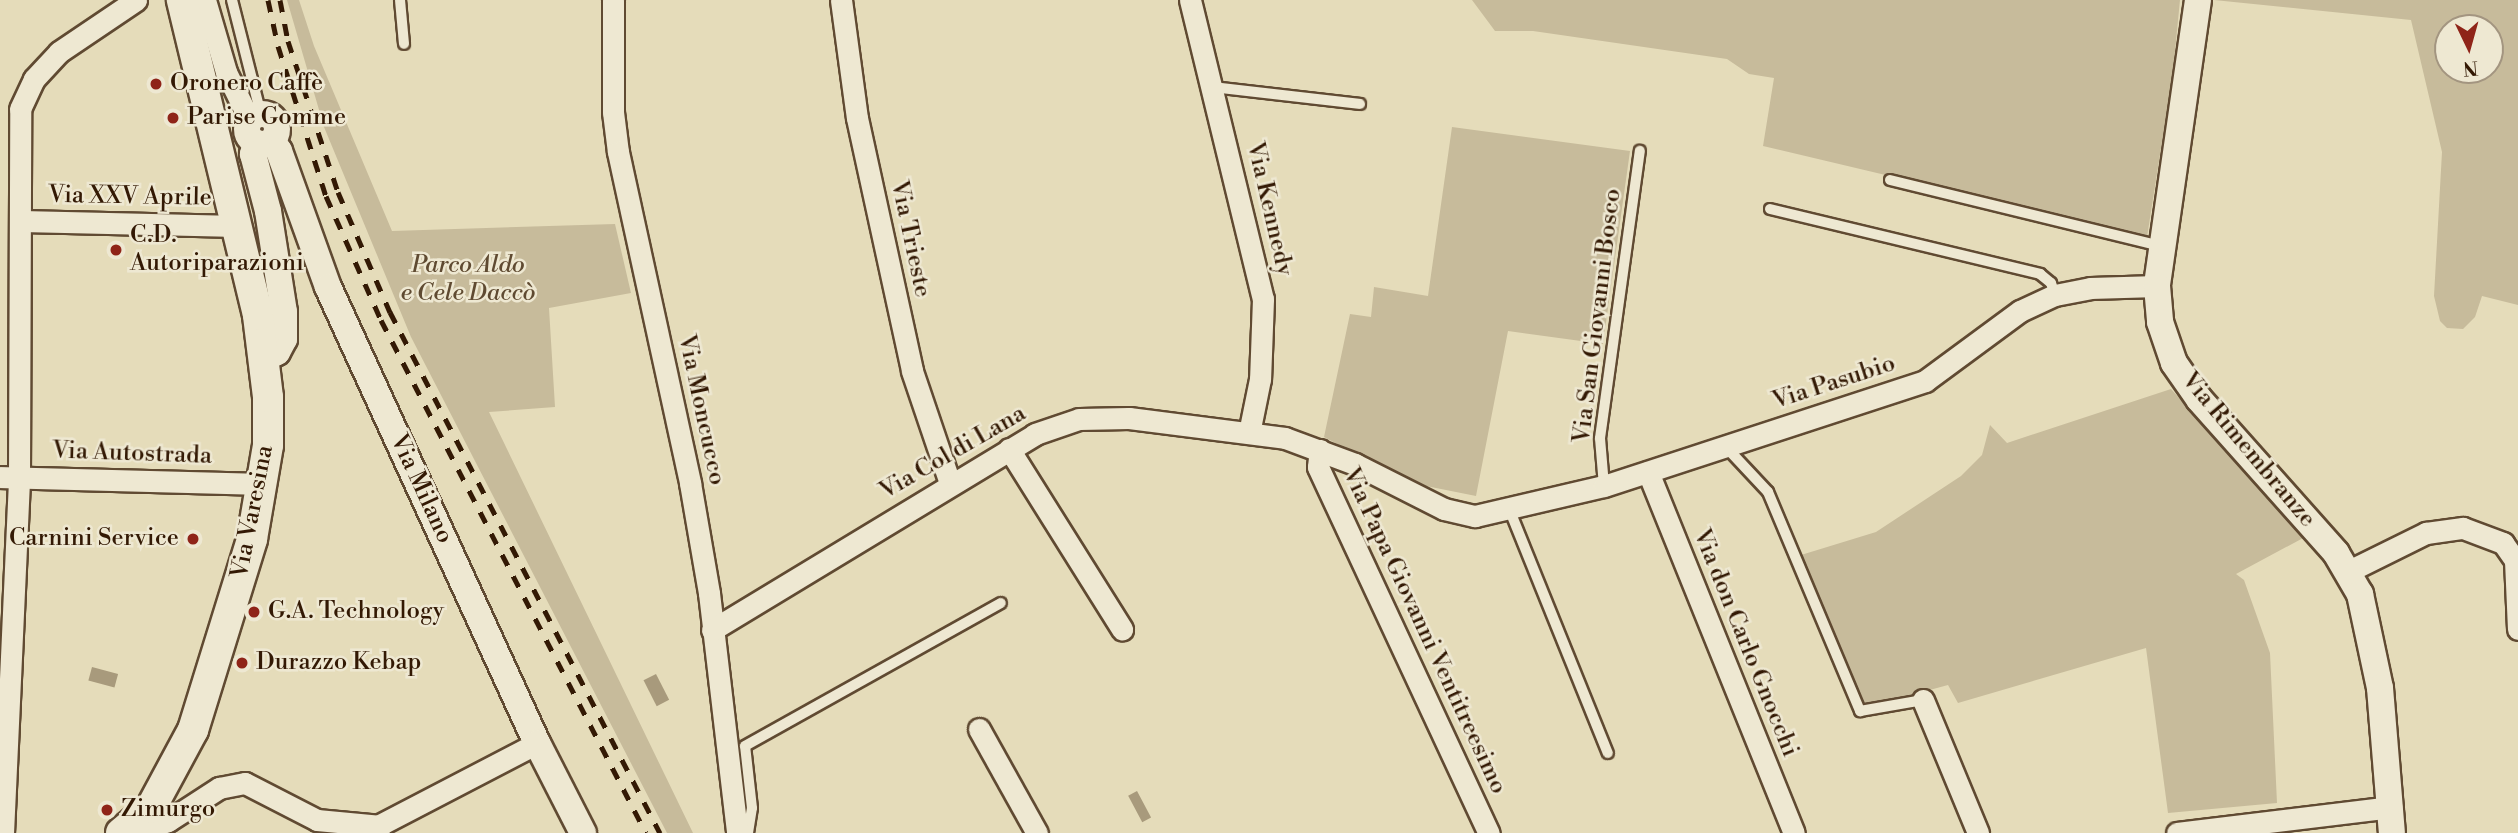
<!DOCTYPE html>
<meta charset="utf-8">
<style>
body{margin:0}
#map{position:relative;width:2518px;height:833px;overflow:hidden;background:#e5dcba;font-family:"Libre Bodoni",serif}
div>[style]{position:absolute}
.green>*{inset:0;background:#c7bb9b}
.water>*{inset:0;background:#a89a7c;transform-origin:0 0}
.roads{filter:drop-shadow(2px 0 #604a32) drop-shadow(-2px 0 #604a32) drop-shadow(0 2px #604a32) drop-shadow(0 -2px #604a32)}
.service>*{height:10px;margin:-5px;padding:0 5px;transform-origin:5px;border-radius:5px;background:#eee8d2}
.minor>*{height:21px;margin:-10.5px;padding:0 10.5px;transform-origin:10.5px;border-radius:10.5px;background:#eee8d2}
.tertiary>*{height:26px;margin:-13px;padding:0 13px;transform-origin:13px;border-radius:13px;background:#eee8d2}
.tertiary>.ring{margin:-13px;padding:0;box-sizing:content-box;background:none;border:26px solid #eee8d2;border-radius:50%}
.secondary>*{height:30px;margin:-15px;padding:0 15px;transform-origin:15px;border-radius:15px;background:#eee8d2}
.rail>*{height:5px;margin-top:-2.5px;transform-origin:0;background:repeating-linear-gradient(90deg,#331904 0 12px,transparent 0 24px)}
.dots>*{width:19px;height:19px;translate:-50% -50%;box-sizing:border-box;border:4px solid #eee8d2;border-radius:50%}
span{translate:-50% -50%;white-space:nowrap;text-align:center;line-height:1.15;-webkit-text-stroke:5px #eee8d2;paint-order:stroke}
.poi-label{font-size:24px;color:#331904}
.left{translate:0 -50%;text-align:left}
.right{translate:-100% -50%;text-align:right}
.street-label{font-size:24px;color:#331904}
.park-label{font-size:24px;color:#5f4a31;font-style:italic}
.north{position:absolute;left:2434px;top:14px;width:70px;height:70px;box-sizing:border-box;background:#eee8d2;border:2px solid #a39580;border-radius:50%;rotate:175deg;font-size:19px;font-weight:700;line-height:28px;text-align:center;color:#331904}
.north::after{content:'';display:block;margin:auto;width:24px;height:32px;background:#8f2418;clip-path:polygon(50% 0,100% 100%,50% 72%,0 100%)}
</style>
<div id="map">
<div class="green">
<div style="clip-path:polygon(287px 0,299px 0,314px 46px,392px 231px,615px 224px,631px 293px,549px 308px,555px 407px,489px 412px,693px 833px,667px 833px,411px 337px,324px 127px)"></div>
<div style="clip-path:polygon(1472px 0,2180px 0,2173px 72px,2147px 237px,1763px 146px,1774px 78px,1749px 74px,1727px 59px,1533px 31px,1495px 31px)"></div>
<div style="clip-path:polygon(evenodd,2214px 0,2518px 0,2518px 305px,2482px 296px,2475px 317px,2463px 329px,2447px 328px,2440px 321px,2434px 296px,2442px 152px,2411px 20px,2214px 0,2448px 28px,2490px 28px,2490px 70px,2448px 70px,2448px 28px)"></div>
<div style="clip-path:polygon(1452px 127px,1630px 151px,1603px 344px,1508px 331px,1476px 496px,1411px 483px,1324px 437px,1350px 314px,1371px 317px,1374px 287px,1428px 296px)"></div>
<div style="clip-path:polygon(2171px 389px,2305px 537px,2236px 574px,2244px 580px,2270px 653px,2277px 803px,2168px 813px,2146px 648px,1958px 703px,1948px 685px,1867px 707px,1859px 702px,1801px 555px,1876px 532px,1961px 476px,1982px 455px,1990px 425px,2007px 443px)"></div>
</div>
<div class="water">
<div style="left:92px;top:667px;width:27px;height:14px;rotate:15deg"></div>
<div style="left:656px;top:674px;width:29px;height:14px;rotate:63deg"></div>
<div style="left:1137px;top:791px;width:30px;height:10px;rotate:62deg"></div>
</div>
<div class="roads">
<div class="service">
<div style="left:232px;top:0;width:119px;rotate:75.8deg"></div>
<div style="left:400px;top:0;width:44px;rotate:84.8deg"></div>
<div style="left:1213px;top:87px;width:148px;rotate:6.6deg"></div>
<div style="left:1890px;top:180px;width:279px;rotate:13.7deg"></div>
<div style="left:1770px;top:209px;width:278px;rotate:13.5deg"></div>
<div style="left:2040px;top:274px;width:14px;rotate:39deg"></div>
<div style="left:2051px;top:283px;width:13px;rotate:72deg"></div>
<div style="left:1725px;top:446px;width:63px;rotate:46.9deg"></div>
<div style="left:1768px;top:492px;width:238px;rotate:67.2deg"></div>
<div style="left:1860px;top:711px;width:64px;rotate:-9.9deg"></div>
<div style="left:1604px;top:486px;width:48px;rotate:-94.8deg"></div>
<div style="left:1600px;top:438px;width:290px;rotate:-82.1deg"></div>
<div style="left:1510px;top:511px;width:261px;rotate:68deg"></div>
<div style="left:748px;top:833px;width:25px;rotate:-81deg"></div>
<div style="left:752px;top:808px;width:62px;rotate:-96.4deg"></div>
<div style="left:745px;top:746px;width:293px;rotate:-29.2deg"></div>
</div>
<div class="minor">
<div style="left:205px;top:0;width:75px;rotate:73.7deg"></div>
<div style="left:226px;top:72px;width:55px;rotate:63.9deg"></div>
<div style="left:613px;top:0;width:112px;rotate:90deg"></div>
<div style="left:613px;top:112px;width:40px;rotate:82.9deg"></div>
<div style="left:618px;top:152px;width:339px;rotate:77.7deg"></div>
<div style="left:690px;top:483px;width:112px;rotate:80.2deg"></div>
<div style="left:709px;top:593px;width:242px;rotate:83.3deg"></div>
<div style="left:841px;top:0;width:119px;rotate:82.3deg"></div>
<div style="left:857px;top:118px;width:259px;rotate:77.7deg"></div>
<div style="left:912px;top:371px;width:118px;rotate:71.3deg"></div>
<div style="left:1190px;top:0;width:308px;rotate:76.3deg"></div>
<div style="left:1263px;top:299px;width:80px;rotate:92.1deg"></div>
<div style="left:1260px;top:379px;width:55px;rotate:101.5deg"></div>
<div style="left:21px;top:221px;width:217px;rotate:1.3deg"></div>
<div style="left:1009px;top:449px;width:213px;rotate:57.9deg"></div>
<div style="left:1320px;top:450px;width:17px;rotate:97deg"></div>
<div style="left:1318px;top:467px;width:404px;rotate:65deg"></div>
<div style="left:1648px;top:472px;width:389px;rotate:68deg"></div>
<div style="left:0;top:477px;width:263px;rotate:1.5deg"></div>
<div style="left:2349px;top:571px;width:86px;rotate:-26.3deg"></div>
<div style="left:2426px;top:533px;width:37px;rotate:-8deg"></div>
<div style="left:2463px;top:528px;width:43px;rotate:20.6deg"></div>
<div style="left:2503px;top:543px;width:21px;rotate:55deg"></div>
<div style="left:2515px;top:560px;width:69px;rotate:87.5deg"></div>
<div style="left:712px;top:630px;width:378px;rotate:-31.2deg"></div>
<div style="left:1035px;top:434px;width:46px;rotate:-18.8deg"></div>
<div style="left:1079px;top:419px;width:50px;rotate:-1.1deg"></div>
<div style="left:1129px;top:418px;width:157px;rotate:7.3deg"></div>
<div style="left:1285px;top:438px;width:75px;rotate:20.4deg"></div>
<div style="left:1355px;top:464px;width:100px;rotate:26.8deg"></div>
<div style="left:1444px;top:509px;width:32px;rotate:13deg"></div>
<div style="left:1475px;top:516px;width:132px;rotate:-13.1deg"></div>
<div style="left:1604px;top:486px;width:338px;rotate:-18.1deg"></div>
<div style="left:1925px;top:381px;width:118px;rotate:-36.4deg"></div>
<div style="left:2020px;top:311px;width:38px;rotate:-25deg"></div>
<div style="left:2055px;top:295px;width:36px;rotate:-11deg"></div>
<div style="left:2090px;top:288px;width:67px;rotate:-1.7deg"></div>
<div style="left:1923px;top:700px;width:144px;rotate:67.5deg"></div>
<div style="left:979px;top:729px;width:119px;rotate:60.9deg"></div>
<div style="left:136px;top:824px;width:17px;rotate:7deg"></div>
<div style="left:153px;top:826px;width:16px;rotate:-18deg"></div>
<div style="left:168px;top:821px;width:61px;rotate:-32.9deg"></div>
<div style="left:219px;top:788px;width:26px;rotate:-11deg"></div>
<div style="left:245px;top:783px;width:81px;rotate:27.2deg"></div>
<div style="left:317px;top:820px;width:64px;rotate:5.4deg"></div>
<div style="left:370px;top:830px;width:188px;rotate:-27.5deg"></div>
<div style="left:3px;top:833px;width:356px;rotate:-87.4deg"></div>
<div style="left:19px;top:477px;width:368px;rotate:-89.8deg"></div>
<div style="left:20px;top:109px;width:33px;rotate:-65deg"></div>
<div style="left:34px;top:79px;width:37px;rotate:-47deg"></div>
<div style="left:59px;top:52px;width:93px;rotate:-34deg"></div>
<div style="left:2177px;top:833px;width:216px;rotate:-6.9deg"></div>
</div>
<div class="tertiary">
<div style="left:2198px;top:0;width:289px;rotate:98.2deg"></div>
<div style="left:2157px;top:286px;width:36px;rotate:85deg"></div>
<div style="left:2160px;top:322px;width:43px;rotate:71.1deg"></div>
<div style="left:2174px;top:363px;width:44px;rotate:55.2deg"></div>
<div style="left:2199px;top:399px;width:206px;rotate:48.3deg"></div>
<div style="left:2336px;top:553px;width:48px;rotate:59.7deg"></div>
<div style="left:2360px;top:594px;width:96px;rotate:78deg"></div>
<div style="left:2380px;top:688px;width:145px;rotate:85.3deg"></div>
<div class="ring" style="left:247px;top:114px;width:4px;height:4px"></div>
<div style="left:272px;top:141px;width:12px;rotate:55deg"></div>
<div style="left:279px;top:151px;width:145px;rotate:70.2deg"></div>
<div style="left:328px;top:287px;width:502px;rotate:65.38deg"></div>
<div style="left:537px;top:743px;width:101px;rotate:62.9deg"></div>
<div style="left:257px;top:143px;width:12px;rotate:110deg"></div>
<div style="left:253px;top:154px;width:59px;rotate:75.3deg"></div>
<div style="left:268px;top:211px;width:102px;rotate:81deg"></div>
<div style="left:284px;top:312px;width:27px;rotate:90deg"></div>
<div style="left:284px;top:339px;width:15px;rotate:118deg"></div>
<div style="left:277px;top:352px;width:13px;rotate:153deg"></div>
</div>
<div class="secondary">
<div style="left:121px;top:833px;width:39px;rotate:-40deg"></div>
<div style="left:151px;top:808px;width:89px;rotate:-61.7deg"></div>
<div style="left:193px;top:730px;width:200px;rotate:-72.8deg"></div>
<div style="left:252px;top:539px;width:95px;rotate:-80.3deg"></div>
<div style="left:268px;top:445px;width:48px;rotate:-90deg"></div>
<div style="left:268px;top:397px;width:83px;rotate:-97deg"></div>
<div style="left:258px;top:315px;width:324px;rotate:-103.6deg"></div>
</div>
</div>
<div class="rail">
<div style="left:268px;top:0;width:47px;rotate:77.7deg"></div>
<div style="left:278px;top:46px;width:157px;rotate:72.3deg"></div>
<div style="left:326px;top:196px;width:136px;rotate:66.1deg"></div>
<div style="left:381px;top:320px;width:577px;rotate:62.68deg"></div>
<div style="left:280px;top:0;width:42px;rotate:79deg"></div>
<div style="left:288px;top:41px;width:159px;rotate:71.7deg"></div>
<div style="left:338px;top:192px;width:131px;rotate:66.6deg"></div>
<div style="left:390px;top:312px;width:587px;rotate:62.61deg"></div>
</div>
<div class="dots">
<div style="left:156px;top:84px;background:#8f2418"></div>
<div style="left:173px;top:118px;background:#8f2418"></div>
<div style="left:116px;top:250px;background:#8f2418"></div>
<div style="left:193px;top:539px;background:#8f2418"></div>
<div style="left:254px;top:612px;background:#8f2418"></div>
<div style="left:242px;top:663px;background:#8f2418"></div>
<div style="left:107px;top:810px;background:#8f2418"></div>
</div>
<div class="poi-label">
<span class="left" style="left:170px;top:84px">Oronero Caffè</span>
<span class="left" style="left:187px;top:118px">Parise Gomme</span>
<span class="left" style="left:130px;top:250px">C.D.<br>Autoriparazioni</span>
<span class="right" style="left:179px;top:539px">Carnini Service</span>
<span class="left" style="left:268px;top:612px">G.A. Technology</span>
<span class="left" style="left:256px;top:663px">Durazzo Kebap</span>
<span class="left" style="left:121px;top:810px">Zimurgo</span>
</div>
<div class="street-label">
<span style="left:130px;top:197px;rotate:1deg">Via XXV Aprile</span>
<span style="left:1269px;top:209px;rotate:77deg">Via Kennedy</span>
<span style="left:910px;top:239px;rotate:78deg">Via Trieste</span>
<span style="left:1598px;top:316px;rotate:-83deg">Via San Giovanni Bosco</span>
<span style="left:1834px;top:383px;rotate:-18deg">Via Pasubio</span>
<span style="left:701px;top:410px;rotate:78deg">Via Moncucco</span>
<span style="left:2248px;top:450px;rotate:50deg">Via Rimembranze</span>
<span style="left:953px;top:453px;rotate:-30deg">Via Col di Lana</span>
<span style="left:132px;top:454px;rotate:2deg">Via Autostrada</span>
<span style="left:421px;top:489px;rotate:65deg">Via Milano</span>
<span style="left:253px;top:512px;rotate:-79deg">Via Varesina</span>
<span style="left:1424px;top:631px;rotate:65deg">Via Papa Giovanni Ventitreesimo</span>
<span style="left:1745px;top:643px;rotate:68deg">Via don Carlo Gnocchi</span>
</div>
<div class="park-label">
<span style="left:468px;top:280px">Parco Aldo<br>e Cele Daccò</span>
</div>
<div class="north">N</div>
</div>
